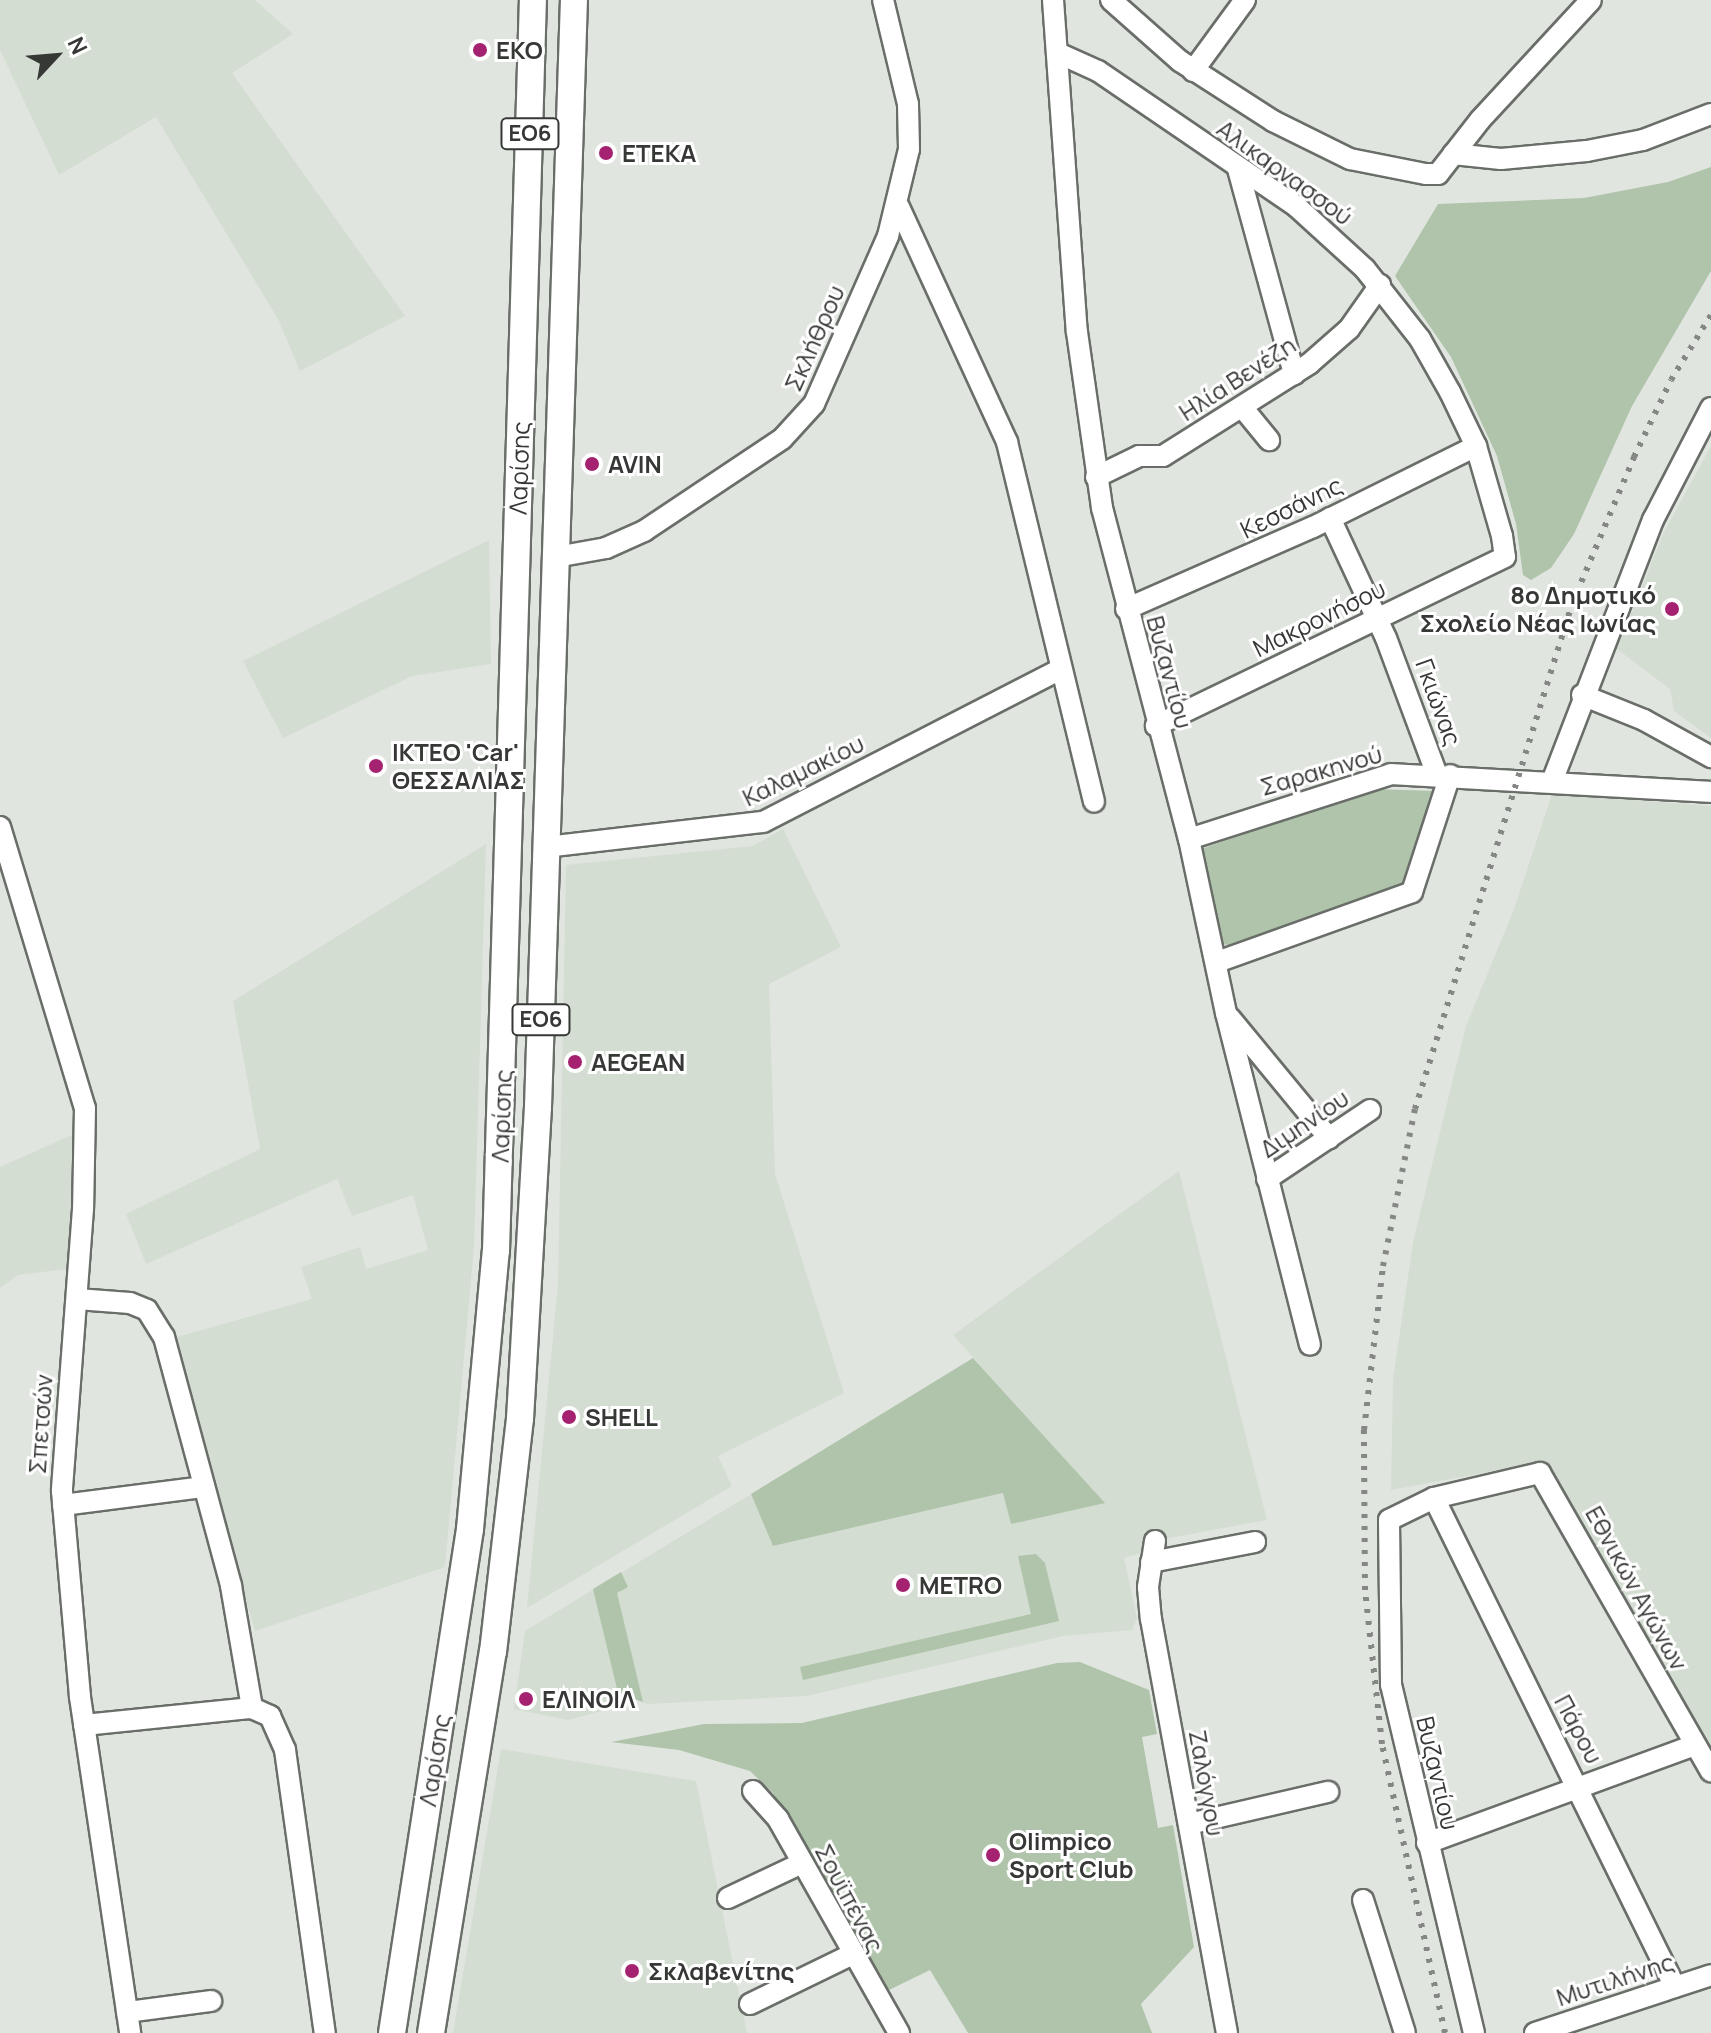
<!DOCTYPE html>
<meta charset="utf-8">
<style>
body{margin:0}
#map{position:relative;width:1711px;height:2033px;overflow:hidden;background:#e1e5e0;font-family:Manrope,sans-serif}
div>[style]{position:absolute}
.built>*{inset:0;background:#d4ddd1}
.green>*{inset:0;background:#afc4aa}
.roads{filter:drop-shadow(2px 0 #6a6e69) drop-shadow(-2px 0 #6a6e69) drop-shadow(0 2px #6a6e69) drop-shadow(0 -2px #6a6e69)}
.minor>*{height:20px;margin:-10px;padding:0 10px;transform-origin:10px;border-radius:10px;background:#fff}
.major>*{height:26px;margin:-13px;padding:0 13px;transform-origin:13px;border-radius:13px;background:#fff}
.rail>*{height:6px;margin-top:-3px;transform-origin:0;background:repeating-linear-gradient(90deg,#848783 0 4px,transparent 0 12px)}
.dots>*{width:22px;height:22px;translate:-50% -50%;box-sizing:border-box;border:4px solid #fff;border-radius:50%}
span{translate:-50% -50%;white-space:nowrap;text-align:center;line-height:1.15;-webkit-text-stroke:6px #fff;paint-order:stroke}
.shield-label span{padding:2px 6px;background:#fff;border:2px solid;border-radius:6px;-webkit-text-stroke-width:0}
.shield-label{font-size:22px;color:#363836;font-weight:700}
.poi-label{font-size:24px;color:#363836;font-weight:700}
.left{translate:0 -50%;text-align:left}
.right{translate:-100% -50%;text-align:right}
.street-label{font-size:24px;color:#363836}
.north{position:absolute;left:16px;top:16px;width:80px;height:80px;-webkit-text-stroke:6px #fff;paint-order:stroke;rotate:64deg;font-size:22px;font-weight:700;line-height:32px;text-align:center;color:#363836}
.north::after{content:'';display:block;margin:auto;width:28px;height:36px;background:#363836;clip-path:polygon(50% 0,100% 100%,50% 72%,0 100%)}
</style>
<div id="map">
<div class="built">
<div style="clip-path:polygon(0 0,255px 0,293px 34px,232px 73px,405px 316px,300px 371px,278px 319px,156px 117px,59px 175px,0 50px)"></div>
<div style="clip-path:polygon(1711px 446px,1711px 738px,1674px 711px,1670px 689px,1617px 649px,1664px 532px)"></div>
<div style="clip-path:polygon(489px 540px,491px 664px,412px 676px,283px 738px,243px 661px)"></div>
<div style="clip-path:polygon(1552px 794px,1711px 806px,1711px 1750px,1547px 1461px,1391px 1490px,1393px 1380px,1413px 1242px,1466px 1026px,1514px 909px)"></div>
<div style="clip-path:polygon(783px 829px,841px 947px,769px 984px,775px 1174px,844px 1393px,718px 1456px,732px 1486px,527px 1608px,558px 1284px,566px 865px,753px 846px)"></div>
<div style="clip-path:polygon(486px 844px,474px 1247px,445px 1567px,255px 1631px,173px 1338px,312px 1299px,301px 1267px,360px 1247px,366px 1269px,428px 1250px,413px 1195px,352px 1216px,337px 1179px,146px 1264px,126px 1214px,260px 1149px,233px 1001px)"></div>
<div style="clip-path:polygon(72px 1135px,75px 1153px,67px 1269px,18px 1275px,0 1288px,0 1167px)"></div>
<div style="clip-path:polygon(1179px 1171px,1267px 1520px,1142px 1543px,1141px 1553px,1124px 1558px,1137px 1618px,1132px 1630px,1063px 1636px,807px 1696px,647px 1704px,619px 1693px,621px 1706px,568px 1720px,514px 1709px,525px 1631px,751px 1494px,773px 1546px,1004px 1493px,1011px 1524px,1104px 1502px,953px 1335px)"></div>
<div style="clip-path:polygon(501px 1749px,696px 1781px,747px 2033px,453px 2033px)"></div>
</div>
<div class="green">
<div style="clip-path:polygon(1711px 167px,1711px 271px,1632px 406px,1574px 534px,1551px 568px,1531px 580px,1523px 575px,1516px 524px,1497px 456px,1451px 357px,1395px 276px,1438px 204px,1584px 198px,1668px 182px)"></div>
<div style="clip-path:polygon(1374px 789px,1435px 791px,1408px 888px,1244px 947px,1221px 944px,1200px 854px,1204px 848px)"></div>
<div style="clip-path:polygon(973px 1358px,1105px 1503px,1011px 1524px,1003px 1493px,773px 1546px,751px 1494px)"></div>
<div style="clip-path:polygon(1036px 1554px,1045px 1563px,1059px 1621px,803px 1680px,800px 1667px,1031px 1614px,1018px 1556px)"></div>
<div style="clip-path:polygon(621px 1572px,628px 1587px,617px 1593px,643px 1702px,618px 1693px,593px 1589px)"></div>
<div style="clip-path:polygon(1080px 1662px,1149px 1690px,1157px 1734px,1142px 1737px,1158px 1828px,1173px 1825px,1194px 1947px,1141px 2004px,1152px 2033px,968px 2033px,930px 1970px,889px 1990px,878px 1970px,872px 1974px,773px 1793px,750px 1771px,679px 1750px,611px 1742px,704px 1724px,802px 1723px,1057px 1663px)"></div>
</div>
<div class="roads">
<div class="minor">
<div style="left:1053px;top:0;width:333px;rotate:85.9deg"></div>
<div style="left:1077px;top:332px;width:178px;rotate:81.9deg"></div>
<div style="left:1102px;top:508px;width:342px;rotate:75.3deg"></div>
<div style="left:1189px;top:839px;width:178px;rotate:78deg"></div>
<div style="left:1226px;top:1013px;width:342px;rotate:75.8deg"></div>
<div style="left:1111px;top:0;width:92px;rotate:41.5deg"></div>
<div style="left:1180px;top:61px;width:111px;rotate:32.8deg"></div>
<div style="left:1273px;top:121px;width:86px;rotate:26.3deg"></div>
<div style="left:1350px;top:159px;width:77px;rotate:11.2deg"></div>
<div style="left:1426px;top:174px;width:12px"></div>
<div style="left:1438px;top:174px;width:68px;rotate:-52.1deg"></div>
<div style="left:1480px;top:120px;width:163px;rotate:-47.2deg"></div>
<div style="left:1058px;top:53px;width:44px;rotate:24.2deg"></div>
<div style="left:1098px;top:71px;width:240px;rotate:34.3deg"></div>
<div style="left:1296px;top:206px;width:93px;rotate:42.4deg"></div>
<div style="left:1365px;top:269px;width:89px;rotate:51.8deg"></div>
<div style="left:1420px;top:339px;width:61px;rotate:60.5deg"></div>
<div style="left:1450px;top:392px;width:60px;rotate:64.3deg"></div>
<div style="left:1476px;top:446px;width:94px;rotate:73.9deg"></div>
<div style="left:1502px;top:536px;width:21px;rotate:82deg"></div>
<div style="left:1505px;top:557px;width:388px;rotate:154.2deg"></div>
<div style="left:1193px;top:71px;width:88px;rotate:-53.8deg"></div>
<div style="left:1453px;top:154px;width:48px;rotate:5.9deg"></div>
<div style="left:1501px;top:159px;width:86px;rotate:-5.3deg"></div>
<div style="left:1587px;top:151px;width:57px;rotate:-11.1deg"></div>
<div style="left:1643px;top:140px;width:73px;rotate:-20.9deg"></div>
<div style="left:1238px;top:169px;width:213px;rotate:74.7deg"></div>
<div style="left:899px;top:207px;width:259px;rotate:65.3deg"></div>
<div style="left:1007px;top:442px;width:370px;rotate:76.4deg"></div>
<div style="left:1242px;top:407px;width:43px;rotate:50.7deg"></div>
<div style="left:1096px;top:477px;width:48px;rotate:-26deg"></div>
<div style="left:1139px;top:456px;width:24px"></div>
<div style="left:1163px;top:456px;width:173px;rotate:-32.2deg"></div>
<div style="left:1309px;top:364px;width:53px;rotate:-41.2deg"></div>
<div style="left:1349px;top:329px;width:54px;rotate:-54.8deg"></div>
<div style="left:1330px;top:518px;width:132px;rotate:65deg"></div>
<div style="left:1386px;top:638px;width:146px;rotate:69.6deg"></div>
<div style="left:556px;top:557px;width:51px;rotate:-10.2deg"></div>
<div style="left:606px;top:548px;width:42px;rotate:-24.1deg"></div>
<div style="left:644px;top:531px;width:166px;rotate:-33.7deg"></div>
<div style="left:782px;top:439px;width:47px;rotate:-47.6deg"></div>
<div style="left:814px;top:404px;width:184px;rotate:-66.2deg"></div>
<div style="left:888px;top:236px;width:89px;rotate:-76.4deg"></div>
<div style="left:909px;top:149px;width:45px;rotate:-91.3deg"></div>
<div style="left:908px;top:104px;width:107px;rotate:-103.5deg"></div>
<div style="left:1126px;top:609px;width:204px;rotate:-23.7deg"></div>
<div style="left:1313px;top:527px;width:182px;rotate:-26.4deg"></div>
<div style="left:1582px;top:695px;width:67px;rotate:22deg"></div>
<div style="left:1644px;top:720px;width:77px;rotate:28.9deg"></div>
<div style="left:1553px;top:779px;width:278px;rotate:-68.9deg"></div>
<div style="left:1653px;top:520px;width:126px;rotate:-62.6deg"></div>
<div style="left:0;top:827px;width:294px;rotate:73.2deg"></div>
<div style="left:85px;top:1108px;width:101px;rotate:91.1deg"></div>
<div style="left:83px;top:1209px;width:283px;rotate:94.3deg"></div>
<div style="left:62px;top:1491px;width:207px;rotate:85deg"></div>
<div style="left:80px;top:1697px;width:340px;rotate:81.5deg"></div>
<div style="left:1189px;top:839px;width:212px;rotate:-17.8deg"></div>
<div style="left:1391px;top:774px;width:321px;rotate:3.2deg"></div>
<div style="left:546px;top:847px;width:218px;rotate:-6.6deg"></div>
<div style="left:763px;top:822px;width:335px;rotate:-27.2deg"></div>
<div style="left:1217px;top:962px;width:207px;rotate:-19.7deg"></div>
<div style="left:1412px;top:892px;width:123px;rotate:-72deg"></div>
<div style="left:1230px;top:1018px;width:156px;rotate:50.5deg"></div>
<div style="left:1267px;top:1179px;width:124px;rotate:-33.8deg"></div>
<div style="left:77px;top:1299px;width:53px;rotate:4.3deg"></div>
<div style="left:130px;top:1303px;width:18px;rotate:22deg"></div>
<div style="left:147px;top:1310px;width:32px;rotate:58deg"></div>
<div style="left:164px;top:1337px;width:258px;rotate:74.9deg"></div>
<div style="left:231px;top:1586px;width:124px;rotate:80.2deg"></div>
<div style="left:1434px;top:1498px;width:545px;rotate:63.76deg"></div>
<div style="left:63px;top:1505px;width:142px;rotate:-7.3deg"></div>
<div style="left:1155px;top:1541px;width:47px;rotate:98.7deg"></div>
<div style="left:1148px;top:1587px;width:32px;rotate:85deg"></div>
<div style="left:1151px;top:1619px;width:421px;rotate:79.6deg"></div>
<div style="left:1151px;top:1562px;width:106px;rotate:-10.9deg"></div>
<div style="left:84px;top:1725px;width:169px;rotate:-5.8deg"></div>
<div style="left:252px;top:1708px;width:20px;rotate:24deg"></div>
<div style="left:270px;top:1716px;width:37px;rotate:66deg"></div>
<div style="left:285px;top:1750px;width:286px;rotate:82deg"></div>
<div style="left:753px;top:1791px;width:38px;rotate:48deg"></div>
<div style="left:778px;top:1819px;width:246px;rotate:60.5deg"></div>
<div style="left:1189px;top:1824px;width:143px;rotate:-13deg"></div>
<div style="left:1427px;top:1843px;width:285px;rotate:-20.1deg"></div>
<div style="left:728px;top:1898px;width:82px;rotate:-25.3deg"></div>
<div style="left:1363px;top:1900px;width:139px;rotate:72.5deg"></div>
<div style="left:750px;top:2004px;width:112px;rotate:-25.9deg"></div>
<div style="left:127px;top:2012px;width:85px;rotate:-7.5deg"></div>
<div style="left:1474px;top:2033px;width:358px;rotate:-103.4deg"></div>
<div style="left:1391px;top:1685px;width:165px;rotate:-90.7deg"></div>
<div style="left:1389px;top:1520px;width:50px;rotate:-26.1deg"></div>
<div style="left:1434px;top:1498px;width:109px;rotate:-13.3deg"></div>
<div style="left:1540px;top:1473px;width:344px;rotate:60.2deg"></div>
<div style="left:1535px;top:2033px;width:185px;rotate:-18.2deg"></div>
</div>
<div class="major">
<div style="left:392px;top:2033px;width:510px;rotate:-81.2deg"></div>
<div style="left:470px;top:1529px;width:279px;rotate:-84.7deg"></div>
<div style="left:496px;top:1251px;width:1252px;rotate:-88.31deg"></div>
<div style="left:431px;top:2033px;width:386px;rotate:-80.8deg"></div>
<div style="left:493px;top:1652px;width:235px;rotate:-83.4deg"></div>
<div style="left:520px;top:1419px;width:313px;rotate:-86.7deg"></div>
<div style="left:538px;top:1107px;width:1108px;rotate:-88.14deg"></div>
</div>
</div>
<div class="rail">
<div style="left:1445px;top:2033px;width:296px;rotate:-102.3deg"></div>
<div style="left:1382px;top:1744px;width:155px;rotate:-96.3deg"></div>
<div style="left:1365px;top:1590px;width:160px;rotate:-90.4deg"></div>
<div style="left:1364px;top:1430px;width:165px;rotate:-83.4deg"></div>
<div style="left:1383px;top:1266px;width:160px;rotate:-78.5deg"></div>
<div style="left:1415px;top:1109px;width:529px;rotate:-72.73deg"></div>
<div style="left:1572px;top:604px;width:160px;rotate:-67.1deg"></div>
<div style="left:1634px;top:457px;width:85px;rotate:-64.3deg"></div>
<div style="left:1671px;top:380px;width:76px;rotate:-58.4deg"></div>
</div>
<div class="dots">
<div style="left:480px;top:50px;background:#a42270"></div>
<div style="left:606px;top:153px;background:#a42270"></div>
<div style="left:592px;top:464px;background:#a42270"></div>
<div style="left:1672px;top:609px;background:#a42270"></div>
<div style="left:376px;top:766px;background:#a42270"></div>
<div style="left:575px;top:1062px;background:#a42270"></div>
<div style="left:569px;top:1417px;background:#a42270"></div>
<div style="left:903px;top:1585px;background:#a42270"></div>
<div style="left:526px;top:1699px;background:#a42270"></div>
<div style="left:993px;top:1855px;background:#a42270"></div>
<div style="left:632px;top:1971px;background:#a42270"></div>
</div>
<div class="shield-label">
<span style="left:530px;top:134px">ΕΟ6</span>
<span style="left:541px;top:1020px">ΕΟ6</span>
</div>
<div class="poi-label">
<span class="left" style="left:496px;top:50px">EKO</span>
<span class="left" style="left:622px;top:153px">ΕΤΕΚΑ</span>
<span class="left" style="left:608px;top:464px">AVIN</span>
<span class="right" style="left:1656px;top:609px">8ο Δημοτικό<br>Σχολείο Νέας Ιωνίας</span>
<span class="left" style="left:392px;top:766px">ΙΚΤΕΟ 'Car'<br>ΘΕΣΣΑΛΙΑΣ</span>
<span class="left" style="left:591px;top:1062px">AEGEAN</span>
<span class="left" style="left:585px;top:1417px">SHELL</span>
<span class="left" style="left:919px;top:1585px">METRO</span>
<span class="left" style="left:542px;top:1699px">ΕΛΙΝΟΙΛ</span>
<span class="left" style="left:1009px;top:1855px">Olimpico<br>Sport Club</span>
<span class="left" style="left:648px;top:1971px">Σκλαβενίτης</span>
</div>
<div class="street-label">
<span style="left:1285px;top:172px;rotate:36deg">Αλικαρνασσού</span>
<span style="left:814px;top:338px;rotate:-66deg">Σκλήθρου</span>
<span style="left:1237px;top:378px;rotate:-33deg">Ηλία Βενέζη</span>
<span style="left:519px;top:468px;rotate:-88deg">Λαρίσης</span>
<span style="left:1291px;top:507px;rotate:-26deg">Κεσσάνης</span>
<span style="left:1319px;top:618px;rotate:-26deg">Μακρονήσου</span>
<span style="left:1170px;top:672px;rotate:75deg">Βυζαντίου</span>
<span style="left:1439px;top:702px;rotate:70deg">Γκιώνας</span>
<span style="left:803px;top:770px;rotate:-26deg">Καλαμακίου</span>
<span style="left:1321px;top:770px;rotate:-16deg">Σαρακηνού</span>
<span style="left:501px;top:1116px;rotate:-88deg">Λαρίσης</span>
<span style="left:1304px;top:1123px;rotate:-34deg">Διμηνίου</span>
<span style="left:40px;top:1424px;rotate:-86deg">Σπετσών</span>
<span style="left:1637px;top:1588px;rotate:61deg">Εθνικών Αγώνων</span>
<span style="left:1579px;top:1729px;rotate:62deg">Πάρου</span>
<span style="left:434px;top:1760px;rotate:-81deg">Λαρίσης</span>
<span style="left:1438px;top:1773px;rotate:77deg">Βυζαντίου</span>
<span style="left:1207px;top:1783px;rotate:80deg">Ζαλόγγου</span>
<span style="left:850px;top:1898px;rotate:62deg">Σουϊπένας</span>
<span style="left:1615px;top:1979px;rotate:-18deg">Μυτιλήνης</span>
</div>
<div class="north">N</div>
</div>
